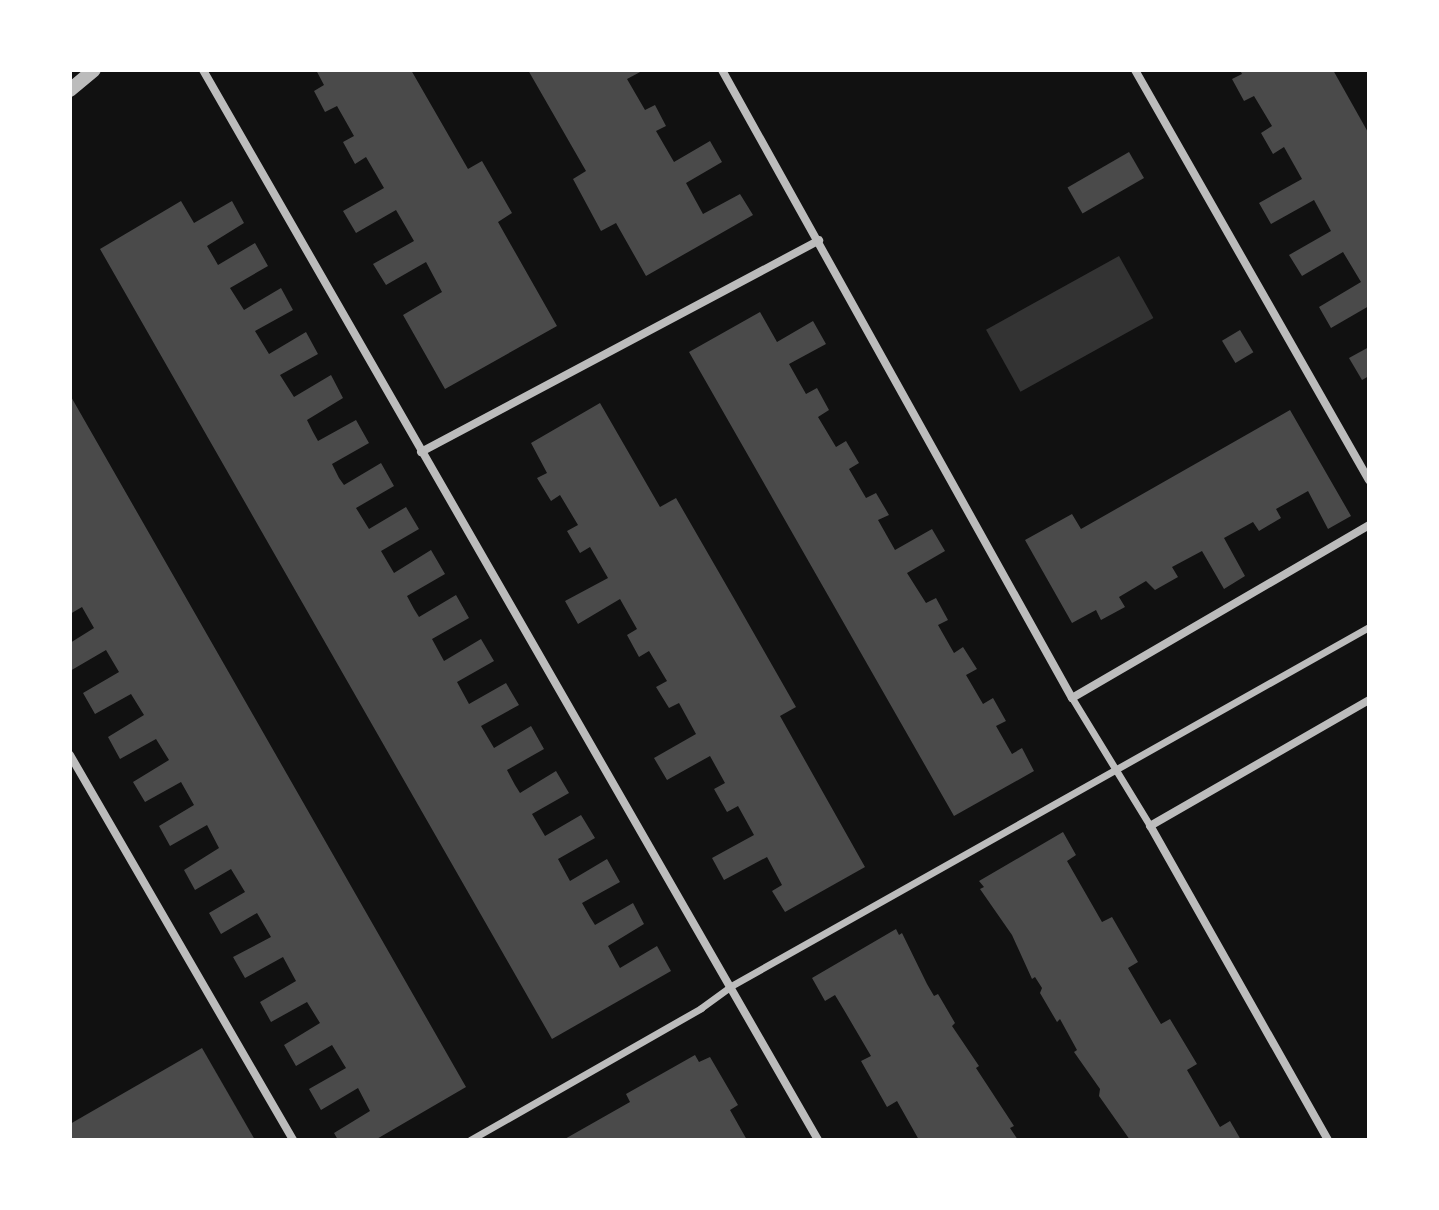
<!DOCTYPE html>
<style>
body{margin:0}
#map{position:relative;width:1439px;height:1210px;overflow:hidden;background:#111;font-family:Spectral,serif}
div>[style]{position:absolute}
.water>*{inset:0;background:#333;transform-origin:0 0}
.building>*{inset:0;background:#4a4a4a;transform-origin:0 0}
.pedestrian>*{height:7px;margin:-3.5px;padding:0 3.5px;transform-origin:3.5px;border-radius:3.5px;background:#bcbcbc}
.minor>*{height:8px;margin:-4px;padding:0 4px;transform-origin:4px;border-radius:4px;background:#bcbcbc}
.tertiary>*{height:14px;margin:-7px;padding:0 7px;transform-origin:7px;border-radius:7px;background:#bcbcbc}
span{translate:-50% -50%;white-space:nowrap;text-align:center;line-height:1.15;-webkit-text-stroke:8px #fff;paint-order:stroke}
.frame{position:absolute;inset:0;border:72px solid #fff;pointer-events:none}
</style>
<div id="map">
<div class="water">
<div style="left:1119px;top:256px;width:71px;height:152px;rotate:61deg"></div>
</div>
<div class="building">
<div style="clip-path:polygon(316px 70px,411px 70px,468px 169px,482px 161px,512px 213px,498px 222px,557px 326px,445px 389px,403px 315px,442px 292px,426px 262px,386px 285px,373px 264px,414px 241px,396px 210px,356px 233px,343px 211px,384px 188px,366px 157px,355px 164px,343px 142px,354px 136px,337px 106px,325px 112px,314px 91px,324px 85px)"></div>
<div style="clip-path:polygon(528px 70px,644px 70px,627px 79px,645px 110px,655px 105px,666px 126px,656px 131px,674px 162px,710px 141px,722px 162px,686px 183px,703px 214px,740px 194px,753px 215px,646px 276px,616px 223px,601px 231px,573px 179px,586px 171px)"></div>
<div style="clip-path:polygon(1240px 70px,1333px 70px,1369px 134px,1369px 306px,1331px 328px,1319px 307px,1361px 282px,1343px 252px,1302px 276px,1289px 255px,1331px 231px,1314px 200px,1271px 224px,1259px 203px,1302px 179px,1284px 147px,1273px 154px,1261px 133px,1272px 126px,1254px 96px,1244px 101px,1232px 79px,1242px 74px)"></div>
<div style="left:1129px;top:152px;width:30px;height:71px;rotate:60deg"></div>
<div style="clip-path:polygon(181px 201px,194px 223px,232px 201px,244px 223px,207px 246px,214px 258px,218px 265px,255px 243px,268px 266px,230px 288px,244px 310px,281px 288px,293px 310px,255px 331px,269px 354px,306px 332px,318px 354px,280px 375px,294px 397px,331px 375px,343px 398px,307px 420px,313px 432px,318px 441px,356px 420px,369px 443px,332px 464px,339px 478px,344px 485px,381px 463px,394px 486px,356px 508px,369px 529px,406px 507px,419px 529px,381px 551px,394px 573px,431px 550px,445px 574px,407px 596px,414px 609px,419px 617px,456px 595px,469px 618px,432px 639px,444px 661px,481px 639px,494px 661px,457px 682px,469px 704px,506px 683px,519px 705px,481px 726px,494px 748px,531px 726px,544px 749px,507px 770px,515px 785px,520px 793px,556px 771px,569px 793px,532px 814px,545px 836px,581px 815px,595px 838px,558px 859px,570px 881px,607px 859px,620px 882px,582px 903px,590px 917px,595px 925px,633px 903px,644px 924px,608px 946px,615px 959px,620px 968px,657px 946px,671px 971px,552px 1039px,100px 249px)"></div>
<div style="clip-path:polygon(760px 312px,777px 342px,813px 321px,826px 344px,789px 364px,806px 394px,817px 388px,829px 410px,818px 417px,836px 447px,846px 441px,859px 463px,849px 469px,866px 498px,876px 493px,889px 515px,878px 520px,895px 550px,932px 529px,945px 551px,907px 573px,926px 603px,936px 598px,948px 620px,938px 625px,954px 653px,963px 647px,977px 669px,966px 675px,983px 704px,993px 698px,1006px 721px,996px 726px,1012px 754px,1022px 748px,1034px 771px,954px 816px,689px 352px)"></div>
<div style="left:1240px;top:330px;width:26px;height:21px;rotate:59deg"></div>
<div style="clip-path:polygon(1369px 347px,1369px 376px,1362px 380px,1349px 358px)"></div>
<div style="clip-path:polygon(70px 395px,466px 1087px,375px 1140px,338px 1140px,334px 1133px,370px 1111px,358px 1088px,321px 1110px,309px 1089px,346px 1068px,332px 1045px,296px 1066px,284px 1045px,320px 1023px,307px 1002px,271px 1022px,260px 1002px,296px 981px,283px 957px,245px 978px,233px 957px,271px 937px,257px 913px,221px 934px,209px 913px,245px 892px,231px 869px,195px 890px,184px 870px,219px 848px,207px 825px,170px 846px,159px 826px,194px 805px,181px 782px,145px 802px,133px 782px,169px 760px,156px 739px,120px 759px,108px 737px,144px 715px,131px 694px,95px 714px,83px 693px,119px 672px,106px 650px,70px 671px,70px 643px,94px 628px,82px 607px,70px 614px)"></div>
<div style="clip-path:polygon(600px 403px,660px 507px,676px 498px,736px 602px,796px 707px,780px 716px,865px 867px,785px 912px,772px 891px,782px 885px,767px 857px,724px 880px,712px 858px,754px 835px,738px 806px,727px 812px,714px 789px,725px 783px,710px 756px,667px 780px,654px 758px,696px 734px,679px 703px,669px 708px,656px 687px,667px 681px,649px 651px,639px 657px,627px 635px,637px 629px,620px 599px,578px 624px,565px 601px,608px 578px,590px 547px,580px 553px,567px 531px,578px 525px,560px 495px,551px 501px,537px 478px,547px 473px,531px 443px)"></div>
<div style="clip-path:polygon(1290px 410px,1351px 516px,1328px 529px,1308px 491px,1276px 509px,1281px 518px,1259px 531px,1253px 522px,1224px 538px,1245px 576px,1224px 589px,1202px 551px,1172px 567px,1178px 577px,1155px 590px,1146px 581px,1119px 597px,1125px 607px,1101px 620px,1096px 610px,1072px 623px,1025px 540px,1072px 514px,1081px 529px)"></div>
<div style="clip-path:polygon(1063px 832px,1076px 855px,1067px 861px,1102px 922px,1112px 917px,1138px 962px,1128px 968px,1152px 1009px,1161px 1024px,1170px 1019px,1197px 1064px,1187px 1070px,1220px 1127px,1230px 1121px,1241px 1140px,1130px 1140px,1099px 1096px,1100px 1089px,1074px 1052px,1077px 1050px,1060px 1019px,1057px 1022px,1040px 993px,1042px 988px,1035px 977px,1032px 979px,1012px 935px,980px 889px,984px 887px,979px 881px)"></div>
<div style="clip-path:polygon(896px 929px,899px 935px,902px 933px,927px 984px,934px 996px,938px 994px,955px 1023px,952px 1026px,979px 1066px,976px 1068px,1014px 1126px,1010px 1128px,1018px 1140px,919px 1140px,897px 1101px,887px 1107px,861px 1061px,871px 1056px,844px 1010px,835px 995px,825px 1001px,812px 978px)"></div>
<div style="clip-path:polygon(202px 1048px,255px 1140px,70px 1140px,70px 1124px)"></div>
<div style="clip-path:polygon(695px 1055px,699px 1062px,710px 1057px,738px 1105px,730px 1110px,747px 1140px,563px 1140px,630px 1102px,626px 1094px)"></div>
</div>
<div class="pedestrian">
<div style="left:1072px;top:698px;width:150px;rotate:58.6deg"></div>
<div style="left:470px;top:1140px;width:266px;rotate:-29.7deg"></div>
<div style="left:701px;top:1008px;width:37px;rotate:-36deg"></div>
<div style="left:731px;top:986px;width:732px;rotate:-29.37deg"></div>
</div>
<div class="minor">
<div style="left:203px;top:70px;width:1234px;rotate:60.11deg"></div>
<div style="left:722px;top:70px;width:719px;rotate:60.87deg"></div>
<div style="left:1072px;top:698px;width:344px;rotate:-30.2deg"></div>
<div style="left:1135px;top:70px;width:472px;rotate:60.3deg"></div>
<div style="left:421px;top:452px;width:451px;rotate:-28deg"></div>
<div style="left:70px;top:755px;width:445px;rotate:59.9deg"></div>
<div style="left:1328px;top:1140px;width:361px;rotate:-119.5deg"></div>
<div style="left:1150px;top:826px;width:253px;rotate:-29.9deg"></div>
</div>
<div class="tertiary">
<div style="left:70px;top:90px;width:31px;rotate:-40deg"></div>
</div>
<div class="frame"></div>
</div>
